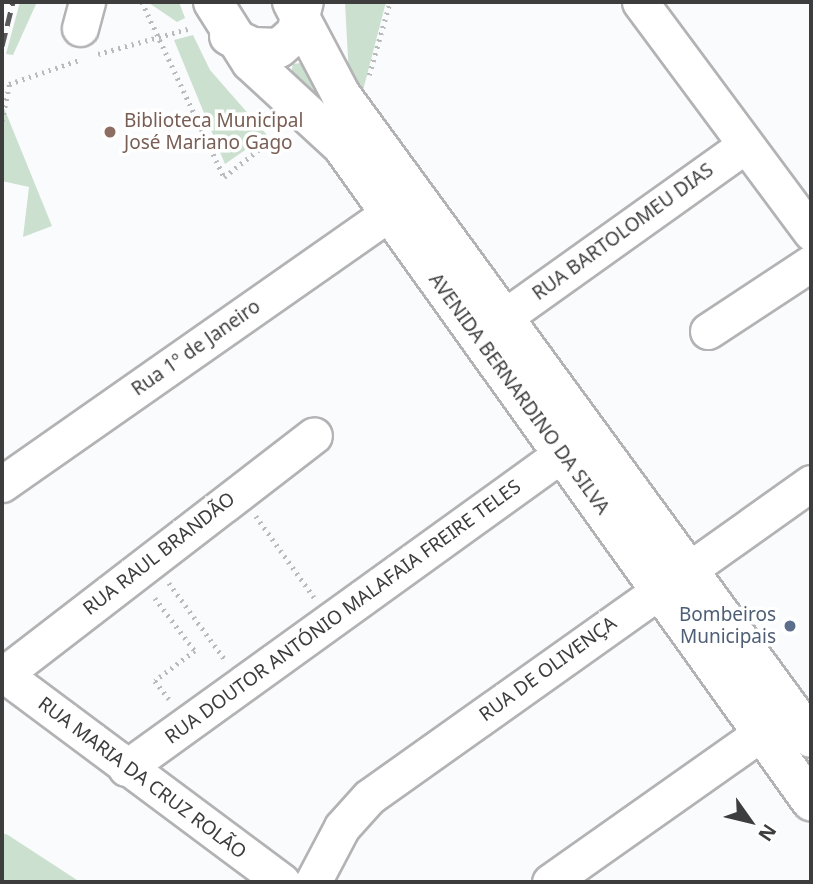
<!DOCTYPE html>
<meta charset="utf-8">
<style>
body{margin:0}
#map{position:relative;width:813px;height:884px;overflow:hidden;background:#fafbfd;font-family:"Noto Sans",sans-serif}
div>[style]{position:absolute}
.green>*{inset:0;background:#cbe0cf}
.path>*{height:4.5px;margin-top:-2.25px;transform-origin:0;background:repeating-linear-gradient(90deg,#b9babc 0 2px,transparent 0 7px)}
.roads{filter:drop-shadow(2px 0 #b3b3b5) drop-shadow(-2px 0 #b3b3b5) drop-shadow(0 2px #b3b3b5) drop-shadow(0 -2px #b3b3b5)}
.street>*{height:35px;margin:-17.5px;padding:0 17.5px;transform-origin:17.5px;border-radius:17.5px;background:#fff}
.secondary>*{height:38px;margin:-19px;padding:0 19px;transform-origin:19px;border-radius:19px;background:#fff}
.rail>*{height:5px;margin-top:-2.5px;transform-origin:0;background:repeating-linear-gradient(90deg,#5a5a5b 0 14px,transparent 0 21px)}
.dots>*{width:19px;height:19px;translate:-50% -50%;box-sizing:border-box;border:4px solid #fff;border-radius:50%}
span{translate:-50% -50%;white-space:nowrap;text-align:center;line-height:1.15;-webkit-text-stroke:7px #fff;paint-order:stroke}
.education-label{font-size:19px;color:#785e54}
.left{translate:0 -50%;text-align:left}
.street-label{font-size:19px;color:#3d3d3e}
.service-label{font-size:19px;color:#4e5e75}
.right{translate:-100% -50%;text-align:right}
.frame{position:absolute;inset:0;border:4px solid #3d3d3e;pointer-events:none}
.north{position:absolute;left:715px;top:786px;width:70px;height:70px;-webkit-text-stroke:5px #fff;paint-order:stroke;rotate:124deg;font-size:19px;font-weight:700;line-height:28px;text-align:center;color:#3d3d3e}
.north::after{content:'';display:block;margin:auto;width:24px;height:32px;background:#3d3d3e;clip-path:polygon(50% 0,100% 100%,50% 72%,0 100%)}
</style>
<div id="map">
<div class="green">
<div style="clip-path:polygon(20px 2px,37px 2px,13px 55px,6px 54px)"></div>
<div style="clip-path:polygon(179px 2px,185px 18px,177px 22px,149px 3px)"></div>
<div style="clip-path:polygon(345px 2px,386px 2px,361px 98px,349px 77px)"></div>
<div style="clip-path:polygon(193px 35px,210px 70px,267px 135px,225px 164px,174px 40px)"></div>
<div style="clip-path:polygon(308px 62px,349px 131px,291px 74px,293px 64px)"></div>
<div style="clip-path:polygon(4px 108px,52px 226px,23px 237px,29px 187px,2px 181px)"></div>
<div style="clip-path:polygon(2px 833px,8px 835px,80px 882px,2px 882px)"></div>
</div>
<div class="path">
<div style="left:142px;top:2px;width:193px;rotate:64.9deg"></div>
<div style="left:224px;top:177px;width:73px;rotate:-38.3deg"></div>
<div style="left:98px;top:54px;width:97px;rotate:-15.6deg"></div>
<div style="left:369px;top:75px;width:76px;rotate:-74deg"></div>
<div style="left:2px;top:121px;width:38px;rotate:-79deg"></div>
<div style="left:9px;top:84px;width:74px;rotate:-18.9deg"></div>
<div style="left:256px;top:516px;width:100px;rotate:54.4deg"></div>
<div style="left:169px;top:583px;width:97px;rotate:53.8deg"></div>
<div style="left:155px;top:598px;width:66px;rotate:53deg"></div>
<div style="left:195px;top:651px;width:50px;rotate:143.1deg"></div>
<div style="left:155px;top:681px;width:23px;rotate:52deg"></div>
<div style="left:2px;top:882px;width:2px"></div>
</div>
<div class="roads">
<div class="street">
<div style="left:640px;top:2px;width:287px;rotate:53.4deg"></div>
<div style="left:80px;top:28px;width:27px;rotate:-75deg"></div>
<div style="left:503px;top:318px;width:296px;rotate:-35.5deg"></div>
<div style="left:708px;top:331px;width:123px;rotate:-33.4deg"></div>
<div style="left:2px;top:484px;width:474px;rotate:-35deg"></div>
<div style="left:2px;top:673px;width:349px;rotate:36.7deg"></div>
<div style="left:4px;top:674px;width:391px;rotate:-37.6deg"></div>
<div style="left:126px;top:768px;width:535px;rotate:-35.8deg"></div>
<div style="left:313px;top:882px;width:62px;rotate:-62.2deg"></div>
<div style="left:342px;top:827px;width:40px;rotate:-48deg"></div>
<div style="left:369px;top:797px;width:542px;rotate:-35.39deg"></div>
<div style="left:550px;top:882px;width:261px;rotate:-35.2deg"></div>
</div>
<div class="secondary">
<div style="left:213px;top:2px;width:71px;rotate:57.7deg"></div>
<div style="left:251px;top:62px;width:124px;rotate:42.7deg"></div>
<div style="left:342px;top:146px;width:806px;rotate:54.4deg"></div>
<div style="left:292px;top:2px;width:105px;rotate:62.2deg"></div>
<div style="left:341px;top:95px;width:796px;rotate:53.84deg"></div>
<div style="left:229px;top:36px;width:26px;rotate:25deg"></div>
<div style="left:253px;top:47px;width:26px;rotate:2deg"></div>
<div style="left:279px;top:48px;width:23px;rotate:-41deg"></div>
<div style="left:296px;top:33px;width:32px;rotate:-76deg"></div>
</div>
</div>
<div class="rail">
<div style="left:2px;top:46px;width:45px;rotate:-76deg"></div>
</div>
<div class="dots">
<div style="left:110px;top:132px;background:#8d6e63"></div>
<div style="left:790px;top:626px;background:#5c6f8a"></div>
</div>
<div class="education-label">
<span class="left" style="left:124px;top:132px">Biblioteca Municipal<br>José Mariano Gago</span>
</div>
<div class="street-label">
<span style="left:623px;top:232px;rotate:-36deg">RUA BARTOLOMEU DIAS</span>
<span style="left:196px;top:348px;rotate:-35deg">Rua 1º de Janeiro</span>
<span style="left:519px;top:394px;rotate:54deg">AVENIDA BERNARDINO DA SILVA</span>
<span style="left:159px;top:554px;rotate:-38deg">RUA RAUL BRANDÃO</span>
<span style="left:343px;top:612px;rotate:-36deg">RUA DOUTOR ANTÓNIO MALAFAIA FREIRE TELES</span>
<span style="left:548px;top:669px;rotate:-36deg">RUA DE OLIVENÇA</span>
<span style="left:142px;top:778px;rotate:37deg">RUA MARIA DA CRUZ ROLÃO</span>
</div>
<div class="service-label">
<span class="right" style="left:776px;top:626px">Bombeiros<br>Municipais</span>
</div>
<div class="frame"></div>
<div class="north">N</div>
</div>
